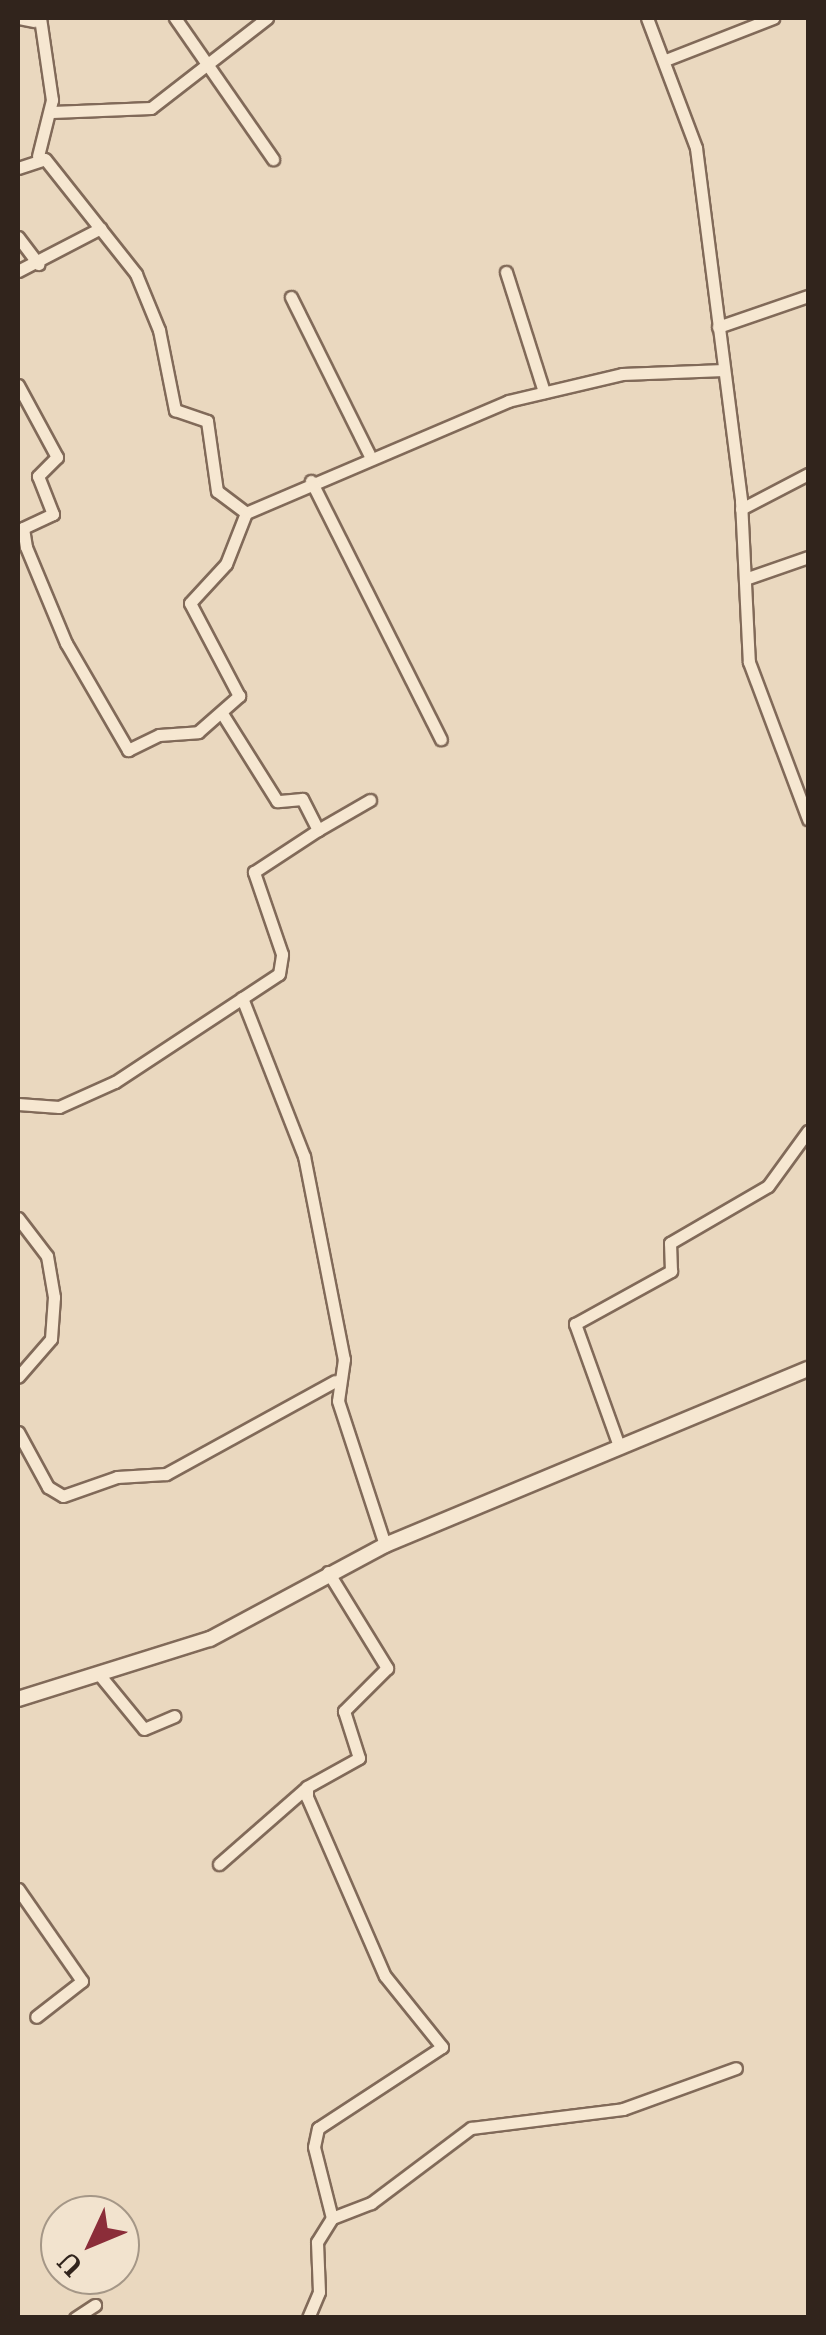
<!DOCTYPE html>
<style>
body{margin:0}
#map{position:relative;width:826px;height:2335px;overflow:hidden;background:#ead8bf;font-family:"IBM Plex Serif",serif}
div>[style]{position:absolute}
.roads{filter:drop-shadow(2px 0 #816a59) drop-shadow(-2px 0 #816a59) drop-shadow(0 2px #816a59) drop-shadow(0 -2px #816a59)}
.minor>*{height:11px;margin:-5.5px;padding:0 5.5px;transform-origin:5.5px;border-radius:5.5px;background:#f6e7d1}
.tertiary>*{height:14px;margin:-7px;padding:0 7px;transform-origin:7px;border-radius:7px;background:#f6e7d1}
span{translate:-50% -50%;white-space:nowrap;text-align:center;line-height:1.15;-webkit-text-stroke:8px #f2e3ce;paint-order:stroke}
.frame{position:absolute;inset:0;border:20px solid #31241c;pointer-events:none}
.north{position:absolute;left:40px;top:2195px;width:100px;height:100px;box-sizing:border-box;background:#f2e3ce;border:2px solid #a59787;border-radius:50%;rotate:226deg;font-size:28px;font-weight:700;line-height:40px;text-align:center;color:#31241c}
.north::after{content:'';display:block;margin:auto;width:35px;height:45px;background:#8b2d39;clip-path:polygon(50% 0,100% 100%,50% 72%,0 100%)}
</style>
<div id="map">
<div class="roads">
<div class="minor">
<div style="left:18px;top:18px;width:16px;rotate:11deg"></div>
<div style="left:175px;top:18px;width:172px;rotate:55.2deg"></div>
<div style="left:647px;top:18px;width:139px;rotate:69.3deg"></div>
<div style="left:696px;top:148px;width:356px;rotate:82.7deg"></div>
<div style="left:741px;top:501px;width:161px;rotate:87.2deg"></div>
<div style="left:749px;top:662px;width:168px;rotate:69.4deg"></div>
<div style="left:668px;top:59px;width:113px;rotate:-21.3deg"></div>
<div style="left:52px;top:112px;width:99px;rotate:-2.3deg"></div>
<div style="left:151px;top:108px;width:147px;rotate:-37.8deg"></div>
<div style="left:38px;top:156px;width:58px;rotate:-76deg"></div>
<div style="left:52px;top:100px;width:83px;rotate:-98.3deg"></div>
<div style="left:18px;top:168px;width:28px;rotate:-18deg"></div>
<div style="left:45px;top:159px;width:147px;rotate:51.6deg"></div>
<div style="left:136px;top:274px;width:61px;rotate:67.7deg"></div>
<div style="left:159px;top:330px;width:82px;rotate:78.7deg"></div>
<div style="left:175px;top:410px;width:34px;rotate:19deg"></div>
<div style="left:207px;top:421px;width:71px;rotate:81.9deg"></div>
<div style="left:217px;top:491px;width:36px;rotate:37deg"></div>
<div style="left:18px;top:237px;width:34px;rotate:53deg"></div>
<div style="left:18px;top:271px;width:93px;rotate:-27.4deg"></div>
<div style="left:506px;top:272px;width:126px;rotate:72.4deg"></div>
<div style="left:291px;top:297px;width:175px;rotate:63.6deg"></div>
<div style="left:718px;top:327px;width:95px;rotate:-19deg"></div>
<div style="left:18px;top:385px;width:82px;rotate:61.6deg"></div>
<div style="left:57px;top:457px;width:27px;rotate:135deg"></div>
<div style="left:38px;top:476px;width:41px;rotate:68.5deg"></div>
<div style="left:53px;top:514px;width:33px;rotate:155deg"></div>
<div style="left:23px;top:528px;width:19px;rotate:81deg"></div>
<div style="left:26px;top:547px;width:104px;rotate:67.4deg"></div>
<div style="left:66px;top:643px;width:124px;rotate:59.9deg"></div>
<div style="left:128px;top:750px;width:34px;rotate:-26deg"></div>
<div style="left:159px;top:735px;width:39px;rotate:-4deg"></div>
<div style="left:198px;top:732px;width:55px;rotate:-41.3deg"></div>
<div style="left:239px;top:696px;width:105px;rotate:-117.8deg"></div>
<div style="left:190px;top:603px;width:53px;rotate:-47.3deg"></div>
<div style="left:226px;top:564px;width:55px;rotate:-68.6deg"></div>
<div style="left:246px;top:513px;width:285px;rotate:-23.1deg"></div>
<div style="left:508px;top:401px;width:117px;rotate:-13.3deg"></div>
<div style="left:622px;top:374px;width:102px;rotate:-2.2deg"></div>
<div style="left:311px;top:481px;width:289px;rotate:63.3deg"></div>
<div style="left:741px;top:509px;width:76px;rotate:-27.6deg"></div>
<div style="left:745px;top:579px;width:67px;rotate:-19.2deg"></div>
<div style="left:318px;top:830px;width:60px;rotate:-30deg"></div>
<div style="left:242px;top:998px;width:170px;rotate:68.6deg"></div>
<div style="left:304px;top:1156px;width:207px;rotate:78.9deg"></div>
<div style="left:344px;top:1359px;width:42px;rotate:98.1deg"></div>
<div style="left:338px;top:1401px;width:151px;rotate:71.9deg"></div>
<div style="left:18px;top:1104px;width:41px;rotate:4.2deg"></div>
<div style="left:59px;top:1107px;width:61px;rotate:-24.1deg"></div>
<div style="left:115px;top:1082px;width:196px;rotate:-33.4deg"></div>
<div style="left:279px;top:974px;width:20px;rotate:-81deg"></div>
<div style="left:282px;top:954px;width:87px;rotate:-108.9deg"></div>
<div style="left:254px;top:872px;width:77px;rotate:-33.3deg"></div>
<div style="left:318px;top:830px;width:35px;rotate:-117deg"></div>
<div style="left:302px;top:799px;width:25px;rotate:175deg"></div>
<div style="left:277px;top:801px;width:102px;rotate:-122.1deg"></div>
<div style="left:18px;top:1218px;width:48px;rotate:52.7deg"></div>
<div style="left:47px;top:1256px;width:42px;rotate:80.3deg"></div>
<div style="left:54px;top:1297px;width:42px;rotate:94.1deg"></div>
<div style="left:51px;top:1339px;width:50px;rotate:131deg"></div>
<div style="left:18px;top:1432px;width:63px;rotate:61.4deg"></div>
<div style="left:48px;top:1487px;width:17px;rotate:31deg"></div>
<div style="left:63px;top:1496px;width:57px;rotate:-19.4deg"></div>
<div style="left:117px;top:1477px;width:49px;rotate:-3.5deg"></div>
<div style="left:166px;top:1474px;width:193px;rotate:-28.8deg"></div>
<div style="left:619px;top:1446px;width:130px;rotate:-109.8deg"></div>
<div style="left:575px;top:1324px;width:110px;rotate:-28.9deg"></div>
<div style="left:671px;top:1271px;width:28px;rotate:-92deg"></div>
<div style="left:670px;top:1243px;width:113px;rotate:-30.2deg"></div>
<div style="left:768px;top:1186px;width:68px;rotate:-54deg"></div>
<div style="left:328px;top:1572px;width:113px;rotate:58.4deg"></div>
<div style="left:387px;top:1668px;width:61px;rotate:135deg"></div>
<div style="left:344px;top:1711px;width:49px;rotate:72.3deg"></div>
<div style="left:359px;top:1758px;width:60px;rotate:150.9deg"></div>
<div style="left:307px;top:1787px;width:10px;rotate:90deg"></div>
<div style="left:307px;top:1797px;width:195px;rotate:66.5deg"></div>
<div style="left:385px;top:1976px;width:91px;rotate:51.2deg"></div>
<div style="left:442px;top:2047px;width:148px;rotate:146.8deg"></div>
<div style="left:318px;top:2128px;width:19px;rotate:102deg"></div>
<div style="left:314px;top:2147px;width:73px;rotate:75.8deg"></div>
<div style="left:98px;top:1673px;width:72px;rotate:50.6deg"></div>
<div style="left:144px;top:1729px;width:33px;rotate:-23deg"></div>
<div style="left:219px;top:1864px;width:117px;rotate:-41.2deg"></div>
<div style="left:18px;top:1889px;width:112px;rotate:55.2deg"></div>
<div style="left:82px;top:1981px;width:58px;rotate:142deg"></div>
<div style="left:75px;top:2318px;width:24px;rotate:-33deg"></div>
<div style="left:308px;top:2318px;width:28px;rotate:-67deg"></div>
<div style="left:319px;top:2292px;width:50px;rotate:-92.3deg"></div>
<div style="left:317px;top:2242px;width:28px;rotate:-58deg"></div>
<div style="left:332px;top:2218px;width:42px;rotate:-21deg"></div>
<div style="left:371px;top:2203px;width:125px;rotate:-36.9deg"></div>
<div style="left:471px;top:2128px;width:153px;rotate:-7.1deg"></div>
<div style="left:623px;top:2109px;width:120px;rotate:-19.9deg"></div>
</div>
<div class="tertiary">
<div style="left:18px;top:1699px;width:201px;rotate:-17.4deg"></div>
<div style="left:210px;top:1639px;width:199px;rotate:-28.2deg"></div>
<div style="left:385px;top:1545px;width:458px;rotate:-22.6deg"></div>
</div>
</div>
<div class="frame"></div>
<div class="north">U</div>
</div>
